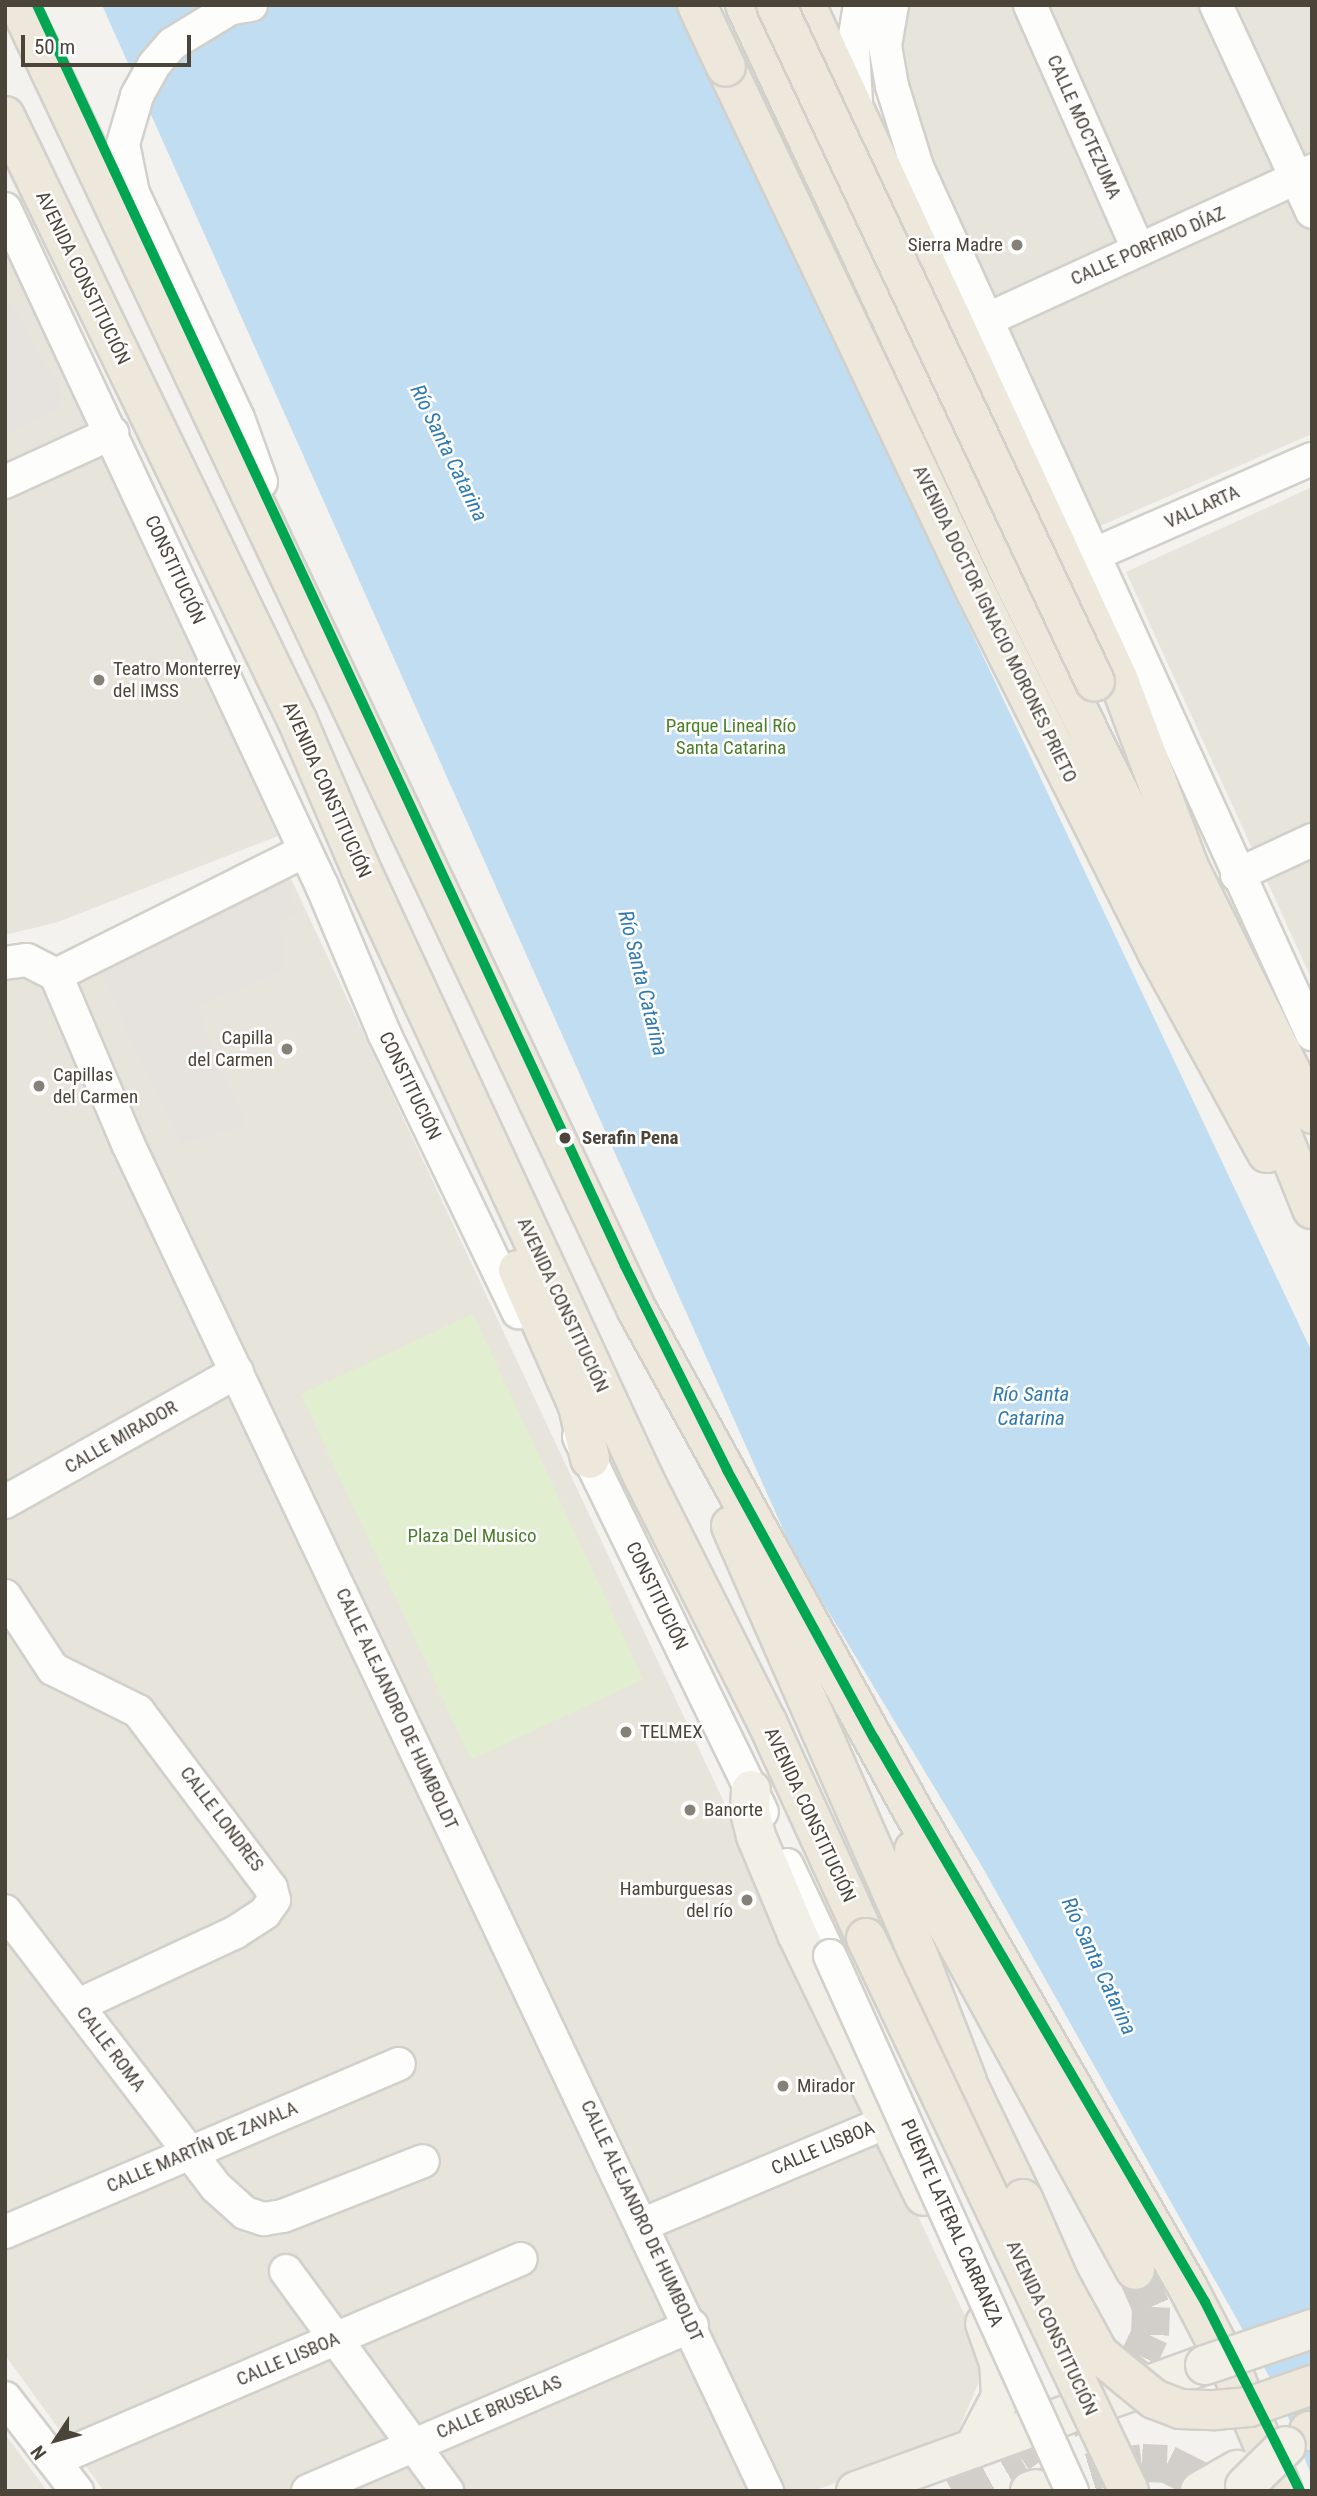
<!DOCTYPE html>
<meta charset="utf-8">
<style>
body{margin:0}
#map{position:relative;width:1317px;height:2496px;overflow:hidden;background:#f4f2ee;font-family:"Roboto Condensed",sans-serif}
div>[style]{position:absolute}
.residential>*{inset:0;background:#e7e4dc}
.green>*{inset:0;background:#e1eecf;transform-origin:0 0}
.parking>*{inset:0;background:#e6e3df}
.water>*{inset:0;background:#c0ddf1}
.major-tunnel>*{height:38px;margin-top:-19px;transform-origin:0;background:repeating-linear-gradient(90deg,#d2cfca 0 38px,transparent 0 57px)}
.highway-tunnel>*{height:38px;margin-top:-19px;transform-origin:0;background:repeating-linear-gradient(90deg,#d2cfca 0 38px,transparent 0 57px)}
.roads{filter:drop-shadow(2px 0 #d2d0cb) drop-shadow(-2px 0 #d2d0cb) drop-shadow(0 2px #d2d0cb) drop-shadow(0 -2px #d2d0cb)}
.minor>*{height:32px;margin:-16px;padding:0 16px;transform-origin:16px;border-radius:16px;background:#fdfdfc}
.major>*{height:38px;margin:-19px;padding:0 19px;transform-origin:19px;border-radius:19px;background:#f2efe6}
.highway>*{height:38px;margin:-19px;padding:0 19px;transform-origin:19px;border-radius:19px;background:#ede8db}
.bridges{filter:drop-shadow(2px 0 #d2d0cb) drop-shadow(-2px 0 #d2d0cb) drop-shadow(0 2px #d2d0cb) drop-shadow(0 -2px #d2d0cb)}
.minor-bridge>*{height:32px;margin:-16px;padding:0 16px;transform-origin:16px;border-radius:16px;background:#fdfdfc}
.major-bridge>*{height:38px;margin:-19px;padding:0 19px;transform-origin:19px;border-radius:19px;background:#f2efe6}
.highway-bridge>*{height:38px;margin:-19px;padding:0 19px;transform-origin:19px;border-radius:19px;background:#ede8db}
.metro-1>*{height:10px;margin:-5px;padding:0 5px;transform-origin:5px;border-radius:5px;background:#00a651}
.dots>*{width:19px;height:19px;translate:-50% -50%;box-sizing:border-box;border:4px solid #fff;border-radius:50%}
span{translate:-50% -50%;white-space:nowrap;text-align:center;line-height:1.15;-webkit-text-stroke:5px #fff;paint-order:stroke}
.street-label{font-size:19px;color:#4b4439}
.poi-label{font-size:19px;color:#4b4439}
.right{translate:-100% -50%;text-align:right}
.left{translate:0 -50%;text-align:left}
.park-label{font-size:19px;color:#4a7f2a}
.stop-label{font-size:19px;color:#4b4439;font-weight:700}
.water-label{font-size:21px;color:#2e7ab2;font-style:italic}
.frame{position:absolute;inset:0;border:7px solid #4b4439;pointer-events:none}
.north{position:absolute;left:21px;top:2405px;width:70px;height:70px;-webkit-text-stroke:5px #fff;paint-order:stroke;rotate:234deg;font-size:19px;font-weight:700;line-height:28px;text-align:center;color:#4b4439}
.north::after{content:'';display:block;margin:auto;width:24px;height:32px;background:#4b4439;clip-path:polygon(50% 0,100% 100%,50% 72%,0 100%)}
.scale{position:absolute;left:21px;top:35px;width:170px;height:32px;box-sizing:border-box;border:4px solid #4b4439;border-top:0;padding-left:9px;font-size:21px;line-height:24px;white-space:nowrap;color:#4b4439;-webkit-text-stroke:5px #fff;paint-order:stroke}
</style>
<div id="map">
<div class="residential">
<div style="clip-path:polygon(897px 5px,1312px 5px,1312px 434px,1091px 530px,911px 136px,891px 51px)"></div>
<div style="clip-path:polygon(5px 245px,278px 836px,58px 922px,5px 935px)"></div>
<div style="clip-path:polygon(1312px 487px,1312px 980px,1126px 572px)"></div>
<div style="clip-path:polygon(278px 851px,987px 2363px,956px 2436px,814px 2491px,104px 2491px,5px 2355px,5px 981px)"></div>
<div style="clip-path:polygon(5px 2434px,47px 2491px,5px 2491px)"></div>
</div>
<div class="green">
<div style="left:473px;top:1314px;width:403px;height:190px;rotate:65deg"></div>
</div>
<div class="parking">
<div style="clip-path:polygon(5px 292px,63px 394px,59px 408px,5px 435px)"></div>
<div style="clip-path:polygon(279px 870px,299px 912px,281px 921px,283px 971px,196px 1006px,246px 1126px,180px 1144px,96px 963px)"></div>
</div>
<div class="water">
<div style="clip-path:polygon(102px 5px,675px 5px,1312px 1352px,1312px 2477px,1279px 2394px,980px 1863px,795px 1556px)"></div>
</div>
<div class="major-tunnel">
<div style="left:1036px;top:2489px;width:71px;rotate:-17.2deg"></div>
<div style="left:1104px;top:2468px;width:38px;rotate:-7deg"></div>
<div style="left:1142px;top:2463px;width:25px;rotate:2deg"></div>
<div style="left:1167px;top:2464px;width:60px;rotate:26.6deg"></div>
</div>
<div class="highway-tunnel">
<div style="left:952px;top:2491px;width:76px;rotate:-29.3deg"></div>
<div style="left:1018px;top:2454px;width:121px;rotate:-34.9deg"></div>
<div style="left:1117px;top:2385px;width:37px;rotate:-52deg"></div>
<div style="left:1140px;top:2356px;width:23px;rotate:-65deg"></div>
<div style="left:1150px;top:2335px;width:28px;rotate:-88deg"></div>
<div style="left:1151px;top:2307px;width:40px;rotate:-113.4deg"></div>
</div>
<div class="roads">
<div class="minor">
<div style="left:251px;top:5px;width:20px;rotate:171deg"></div>
<div style="left:231px;top:8px;width:69px;rotate:148.6deg"></div>
<div style="left:172px;top:44px;width:28px;rotate:131deg"></div>
<div style="left:154px;top:65px;width:35px;rotate:119deg"></div>
<div style="left:137px;top:96px;width:50px;rotate:106.3deg"></div>
<div style="left:123px;top:144px;width:50px;rotate:78.5deg"></div>
<div style="left:133px;top:193px;width:248px;rotate:65deg"></div>
<div style="left:238px;top:418px;width:68px;rotate:70.2deg"></div>
<div style="left:892px;top:5px;width:42px;rotate:99.7deg"></div>
<div style="left:885px;top:46px;width:41px;rotate:80.1deg"></div>
<div style="left:892px;top:86px;width:85px;rotate:72.8deg"></div>
<div style="left:917px;top:167px;width:953px;rotate:65.51deg"></div>
<div style="left:1030px;top:5px;width:267px;rotate:66.1deg"></div>
<div style="left:1216px;top:5px;width:228px;rotate:65.1deg"></div>
<div style="left:856px;top:103px;width:56px;rotate:-93.1deg"></div>
<div style="left:853px;top:47px;width:43px;rotate:-80.5deg"></div>
<div style="left:5px;top:209px;width:748px;rotate:64.91deg"></div>
<div style="left:322px;top:886px;width:160px;rotate:67.1deg"></div>
<div style="left:384px;top:1033px;width:310px;rotate:64.3deg"></div>
<div style="left:984px;top:321px;width:361px;rotate:-24.6deg"></div>
<div style="left:5px;top:482px;width:118px;rotate:-24.6deg"></div>
<div style="left:1093px;top:555px;width:239px;rotate:-23.7deg"></div>
<div style="left:1237px;top:875px;width:83px;rotate:-25deg"></div>
<div style="left:5px;top:963px;width:22px;rotate:-8deg"></div>
<div style="left:27px;top:960px;width:33px;rotate:27deg"></div>
<div style="left:56px;top:975px;width:184px;rotate:66.9deg"></div>
<div style="left:128px;top:1144px;width:1491px;rotate:64.62deg"></div>
<div style="left:56px;top:975px;width:278px;rotate:-26.5deg"></div>
<div style="left:579px;top:1437px;width:417px;rotate:64deg"></div>
<div style="left:5px;top:1502px;width:266px;rotate:-29.3deg"></div>
<div style="left:5px;top:1596px;width:87px;rotate:56.7deg"></div>
<div style="left:53px;top:1669px;width:95px;rotate:26.3deg"></div>
<div style="left:138px;top:1711px;width:221px;rotate:53.1deg"></div>
<div style="left:271px;top:1888px;width:12px;rotate:76deg"></div>
<div style="left:274px;top:1900px;width:16px;rotate:125deg"></div>
<div style="left:265px;top:1913px;width:35px;rotate:147deg"></div>
<div style="left:236px;top:1932px;width:173px;rotate:155.1deg"></div>
<div style="left:787px;top:1865px;width:101px;rotate:64.7deg"></div>
<div style="left:5px;top:1911px;width:347px;rotate:52.6deg"></div>
<div style="left:216px;top:2187px;width:39px;rotate:42deg"></div>
<div style="left:245px;top:2213px;width:20px;rotate:18deg"></div>
<div style="left:264px;top:2219px;width:19px;rotate:-9deg"></div>
<div style="left:283px;top:2216px;width:150px;rotate:-21.4deg"></div>
<div style="left:644px;top:2224px;width:264px;rotate:-22.8deg"></div>
<div style="left:5px;top:2232px;width:428px;rotate:-23.1deg"></div>
<div style="left:286px;top:2271px;width:273px;rotate:53.8deg"></div>
<div style="left:5px;top:2398px;width:118px;rotate:52.3deg"></div>
<div style="left:54px;top:2460px;width:508px;rotate:-23.29deg"></div>
<div style="left:308px;top:2491px;width:418px;rotate:-23.3deg"></div>
</div>
<div class="major">
<div style="left:751px;top:1790px;width:22px;rotate:93deg"></div>
<div style="left:750px;top:1812px;width:25px;rotate:76deg"></div>
<div style="left:756px;top:1836px;width:106px;rotate:67.3deg"></div>
<div style="left:797px;top:1934px;width:291px;rotate:64.1deg"></div>
<div style="left:974px;top:2448px;width:58px;rotate:-62.1deg"></div>
<div style="left:1001px;top:2397px;width:34px;rotate:-93deg"></div>
<div style="left:999px;top:2363px;width:42px;rotate:-109.3deg"></div>
<div style="left:856px;top:2491px;width:371px;rotate:-19.9deg"></div>
<div style="left:1030px;top:2491px;width:6px;rotate:-18deg"></div>
<div style="left:1200px;top:2491px;width:43px;rotate:-29.6deg"></div>
</div>
<div class="highway">
<div style="left:19px;top:5px;width:1444px;rotate:64.66deg"></div>
<div style="left:637px;top:1310px;width:574px;rotate:61.16deg"></div>
<div style="left:914px;top:1813px;width:546px;rotate:60.01deg"></div>
<div style="left:1187px;top:2286px;width:106px;rotate:62.5deg"></div>
<div style="left:1236px;top:2380px;width:121px;rotate:67.1deg"></div>
<div style="left:745px;top:5px;width:631px;rotate:64.98deg"></div>
<div style="left:1012px;top:577px;width:537px;rotate:63.58deg"></div>
<div style="left:1251px;top:1058px;width:163px;rotate:68deg"></div>
<div style="left:806px;top:5px;width:742px;rotate:65.13deg"></div>
<div style="left:1118px;top:678px;width:205px;rotate:69.4deg"></div>
<div style="left:726px;top:67px;width:581px;rotate:64.54deg"></div>
<div style="left:976px;top:592px;width:405px;rotate:63.3deg"></div>
<div style="left:1158px;top:954px;width:227px;rotate:61.3deg"></div>
<div style="left:5px;top:116px;width:671px;rotate:64.2deg"></div>
<div style="left:297px;top:720px;width:160px;rotate:66.8deg"></div>
<div style="left:360px;top:867px;width:672px;rotate:65.11deg"></div>
<div style="left:643px;top:1477px;width:275px;rotate:63.2deg"></div>
<div style="left:767px;top:1722px;width:238px;rotate:65.4deg"></div>
<div style="left:1179px;top:847px;width:298px;rotate:63.5deg"></div>
<div style="left:518px;top:1270px;width:149px;rotate:66.2deg"></div>
<div style="left:578px;top:1406px;width:54px;rotate:77.2deg"></div>
<div style="left:731px;top:1526px;width:446px;rotate:66.3deg"></div>
<div style="left:910px;top:1934px;width:158px;rotate:68.8deg"></div>
<div style="left:914px;top:1850px;width:55px;rotate:68.6deg"></div>
<div style="left:934px;top:1901px;width:420px;rotate:61.4deg"></div>
<div style="left:955px;top:2058px;width:157px;rotate:64.3deg"></div>
<div style="left:1309px;top:2431px;width:3px"></div>
</div>
</div>
<div class="bridges">
<div class="minor-bridge">
<div style="left:830px;top:1956px;width:587px;rotate:65.66deg"></div>
</div>
<div class="major-bridge">
<div style="left:1205px;top:2365px;width:113px;rotate:-18.6deg"></div>
<div style="left:1245px;top:2486px;width:57px;rotate:-44.3deg"></div>
</div>
<div class="highway-bridge">
<div style="left:697px;top:5px;width:68px;rotate:64.9deg"></div>
<div style="left:776px;top:5px;width:748px;rotate:64.77deg"></div>
<div style="left:866px;top:1938px;width:612px;rotate:64.56deg"></div>
<div style="left:1023px;top:2199px;width:90px;rotate:66.3deg"></div>
<div style="left:1059px;top:2281px;width:83px;rotate:61.3deg"></div>
<div style="left:1099px;top:2354px;width:71px;rotate:39.3deg"></div>
<div style="left:1154px;top:2399px;width:28px;rotate:21deg"></div>
<div style="left:1180px;top:2409px;width:35px;rotate:2deg"></div>
<div style="left:1215px;top:2410px;width:34px;rotate:-5deg"></div>
<div style="left:1249px;top:2407px;width:67px;rotate:-19.2deg"></div>
</div>
</div>
<div class="metro-1">
<div style="left:37px;top:5px;width:1391px;rotate:65deg"></div>
<div style="left:625px;top:1266px;width:228px;rotate:63.4deg"></div>
<div style="left:727px;top:1470px;width:306px;rotate:61.3deg"></div>
<div style="left:874px;top:1738px;width:654px;rotate:59.59deg"></div>
<div style="left:1205px;top:2302px;width:212px;rotate:63.3deg"></div>
</div>
<div class="dots">
<div style="left:1017px;top:245px;background:#868178"></div>
<div style="left:99px;top:680px;background:#868178"></div>
<div style="left:287px;top:1049px;background:#868178"></div>
<div style="left:39px;top:1086px;background:#868178"></div>
<div style="left:565px;top:1138px;background:#4b4439"></div>
<div style="left:626px;top:1732px;background:#868178"></div>
<div style="left:690px;top:1810px;background:#868178"></div>
<div style="left:747px;top:1900px;background:#868178"></div>
<div style="left:783px;top:2086px;background:#868178"></div>
</div>
<div class="street-label">
<span style="left:1084px;top:127px;rotate:66deg">CALLE MOCTEZUMA</span>
<span style="left:1148px;top:246px;rotate:-24deg">CALLE PORFIRIO DÍAZ</span>
<span style="left:83px;top:278px;rotate:64deg">AVENIDA CONSTITUCIÓN</span>
<span style="left:1202px;top:507px;rotate:-24deg">VALLARTA</span>
<span style="left:175px;top:570px;rotate:65deg">CONSTITUCIÓN</span>
<span style="left:995px;top:624px;rotate:64deg">AVENIDA DOCTOR IGNACIO MORONES PRIETO</span>
<span style="left:327px;top:790px;rotate:66deg">AVENIDA CONSTITUCIÓN</span>
<span style="left:410px;top:1086px;rotate:64deg">CONSTITUCIÓN</span>
<span style="left:563px;top:1305px;rotate:65deg">AVENIDA CONSTITUCIÓN</span>
<span style="left:121px;top:1437px;rotate:-30deg">CALLE MIRADOR</span>
<span style="left:657px;top:1596px;rotate:64deg">CONSTITUCIÓN</span>
<span style="left:397px;top:1709px;rotate:65deg">CALLE ALEJANDRO DE HUMBOLDT</span>
<span style="left:810px;top:1815px;rotate:65deg">AVENIDA CONSTITUCIÓN</span>
<span style="left:222px;top:1819px;rotate:53deg">CALLE LONDRES</span>
<span style="left:111px;top:2049px;rotate:53deg">CALLE ROMA</span>
<span style="left:202px;top:2147px;rotate:-23deg">CALLE MARTÍN DE ZAVALA</span>
<span style="left:823px;top:2148px;rotate:-23deg">CALLE LISBOA</span>
<span style="left:642px;top:2221px;rotate:65deg">CALLE ALEJANDRO DE HUMBOLDT</span>
<span style="left:952px;top:2223px;rotate:66deg">PUENTE LATERAL CARRANZA</span>
<span style="left:1052px;top:2328px;rotate:65deg">AVENIDA CONSTITUCIÓN</span>
<span style="left:288px;top:2359px;rotate:-23deg">CALLE LISBOA</span>
<span style="left:499px;top:2407px;rotate:-23deg">CALLE BRUSELAS</span>
</div>
<div class="poi-label">
<span class="right" style="left:1003px;top:245px">Sierra Madre</span>
<span class="left" style="left:113px;top:680px">Teatro Monterrey<br>del IMSS</span>
<span class="right" style="left:273px;top:1049px">Capilla<br>del Carmen</span>
<span class="left" style="left:53px;top:1086px">Capillas<br>del Carmen</span>
<span class="left" style="left:640px;top:1732px">TELMEX</span>
<span class="left" style="left:704px;top:1810px">Banorte</span>
<span class="right" style="left:733px;top:1900px">Hamburguesas<br>del río</span>
<span class="left" style="left:797px;top:2086px">Mirador</span>
</div>
<div class="park-label">
<span style="left:731px;top:737px">Parque Lineal Río<br>Santa Catarina</span>
<span style="left:472px;top:1536px">Plaza Del Musico</span>
</div>
<div class="stop-label">
<span class="left" style="left:582px;top:1138px">Serafin Pena</span>
</div>
<div class="water-label">
<span style="left:449px;top:453px;rotate:64deg">Río Santa Catarina</span>
<span style="left:643px;top:983px;rotate:76deg">Río Santa Catarina</span>
<span style="left:1031px;top:1406px">Río Santa<br>Catarina</span>
<span style="left:1099px;top:1966px;rotate:65deg">Río Santa Catarina</span>
</div>
<div class="frame"></div>
<div class="north">N</div>
<div class="scale">50 m</div>
</div>
